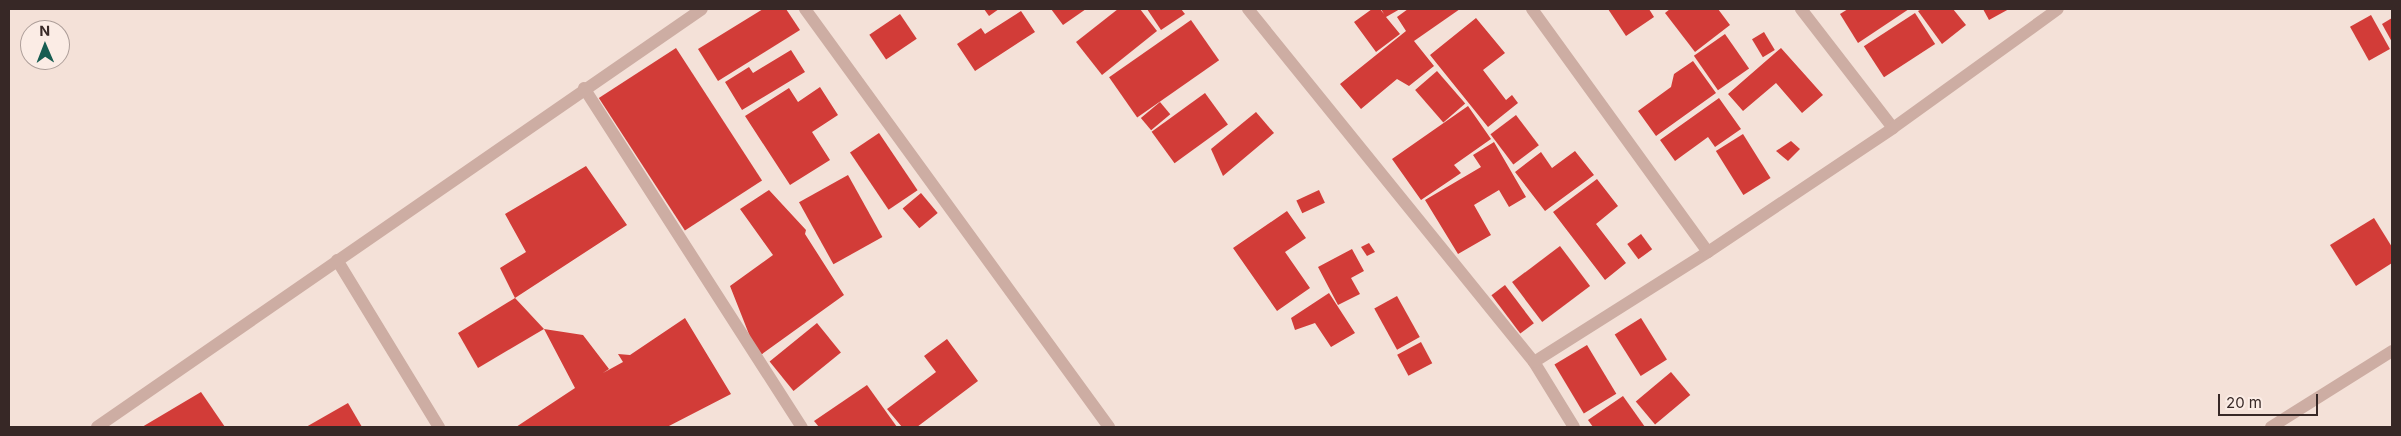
<!DOCTYPE html>
<style>
body{margin:0}
#map{position:relative;width:2401px;height:436px;overflow:hidden;background:#f4e1d8;font-family:Inter,sans-serif}
div>[style]{position:absolute}
.building>*{inset:0;background:#d23c38;transform-origin:0 0}
.minor>*{height:12px;margin:-6px;padding:0 6px;transform-origin:6px;border-radius:6px;background:#cdada3}
span{translate:-50% -50%;white-space:nowrap;text-align:center;line-height:1.15;-webkit-text-stroke:5px #fbece5;paint-order:stroke}
.frame{position:absolute;inset:0;border:10px solid #372826;pointer-events:none}
.north{position:absolute;left:20px;top:20px;width:50px;height:50px;box-sizing:border-box;background:#fbece5;border:1px solid #ad9e99;border-radius:50%;rotate:359deg;font-size:14px;font-weight:700;line-height:20px;text-align:center;color:#372826}
.north::after{content:'';display:block;margin:auto;width:18px;height:22px;background:#175d52;clip-path:polygon(50% 0,100% 100%,50% 72%,0 100%)}
.scale{position:absolute;left:2218px;top:394px;width:100px;height:22px;box-sizing:border-box;border:2px solid #372826;border-top:0;padding-left:6px;font-size:15px;line-height:18px;white-space:nowrap;color:#372826;-webkit-text-stroke:4px #fbece5;paint-order:stroke}
</style>
<div id="map">
<div class="building">
<div style="clip-path:polygon(763px 9px,786px 9px,800px 30px,718px 81px,698px 49px)"></div>
<div style="clip-path:polygon(984px 9px,999px 9px,989px 16px)"></div>
<div style="clip-path:polygon(1051px 9px,1086px 9px,1063px 25px)"></div>
<div style="clip-path:polygon(1118px 9px,1140px 9px,1157px 31px,1102px 75px,1076px 42px)"></div>
<div style="clip-path:polygon(1147px 9px,1181px 9px,1185px 14px,1161px 30px)"></div>
<div style="clip-path:polygon(1372px 9px,1380px 9px,1384px 14px,1381px 9px,1400px 9px,1386px 17px,1400px 34px,1376px 52px,1354px 22px)"></div>
<div style="clip-path:polygon(1408px 9px,1460px 9px,1414px 41px,1434px 66px,1409px 86px,1397px 79px,1361px 109px,1340px 84px,1406px 31px,1397px 17px)"></div>
<div style="clip-path:polygon(1608px 9px,1649px 9px,1654px 17px,1626px 36px)"></div>
<div style="clip-path:polygon(1670px 9px,1718px 9px,1730px 25px,1695px 52px,1665px 13px)"></div>
<div style="clip-path:polygon(1848px 9px,1909px 9px,1858px 43px,1840px 14px)"></div>
<div style="clip-path:polygon(1922px 9px,1953px 9px,1966px 25px,1942px 44px,1918px 11px)"></div>
<div style="clip-path:polygon(1983px 9px,2009px 9px,1989px 20px)"></div>
<div style="clip-path:polygon(1021px 11px,1035px 32px,975px 71px,957px 44px,981px 28px,985px 34px)"></div>
<div style="left:1915px;top:13px;width:37px;height:61px;rotate:57deg"></div>
<div style="left:900px;top:14px;width:30px;height:37px;rotate:56deg"></div>
<div style="left:2371px;top:15px;width:39px;height:24px;rotate:61deg"></div>
<div style="clip-path:polygon(1476px 18px,1505px 53px,1483px 70px,1506px 100px,1512px 95px,1518px 103px,1488px 127px,1430px 55px)"></div>
<div style="clip-path:polygon(2392px 18px,2392px 42px,2382px 24px)"></div>
<div style="left:1191px;top:20px;width:49px;height:100px;rotate:55deg"></div>
<div style="left:1764px;top:32px;width:21px;height:14px;rotate:59deg"></div>
<div style="left:1725px;top:34px;width:42px;height:38px;rotate:55deg"></div>
<div style="left:676px;top:48px;width:158px;height:92px;rotate:57deg"></div>
<div style="clip-path:polygon(1781px 48px,1823px 95px,1802px 113px,1776px 83px,1743px 111px,1728px 94px)"></div>
<div style="clip-path:polygon(791px 50px,805px 72px,742px 110px,725px 82px,749px 67px,753px 73px)"></div>
<div style="clip-path:polygon(1693px 61px,1716px 93px,1656px 136px,1638px 111px,1671px 87px,1674px 74px)"></div>
<div style="left:1437px;top:71px;width:43px;height:29px;rotate:49deg"></div>
<div style="clip-path:polygon(820px 87px,838px 115px,812px 132px,830px 160px,790px 185px,745px 116px,789px 88px,798px 102px)"></div>
<div style="left:1205px;top:93px;width:39px;height:66px;rotate:54deg"></div>
<div style="clip-path:polygon(1719px 98px,1741px 129px,1715px 147px,1708px 137px,1675px 161px,1660px 140px)"></div>
<div style="left:1160px;top:102px;width:16px;height:25px;rotate:50deg"></div>
<div style="clip-path:polygon(1468px 106px,1491px 139px,1454px 165px,1461px 173px,1421px 200px,1392px 159px)"></div>
<div style="clip-path:polygon(1256px 112px,1274px 133px,1223px 176px,1211px 149px)"></div>
<div style="left:1516px;top:115px;width:38px;height:32px;rotate:53deg"></div>
<div style="left:879px;top:133px;width:69px;height:35px;rotate:56deg"></div>
<div style="left:1743px;top:134px;width:52px;height:32px;rotate:58deg"></div>
<div style="clip-path:polygon(1791px 141px,1800px 149px,1788px 161px,1776px 151px)"></div>
<div style="clip-path:polygon(1494px 142px,1526px 197px,1509px 207px,1499px 190px,1474px 205px,1491px 235px,1458px 254px,1425px 200px,1481px 167px,1473px 155px)"></div>
<div style="clip-path:polygon(1575px 151px,1594px 175px,1545px 211px,1515px 172px,1541px 152px,1552px 168px)"></div>
<div style="clip-path:polygon(586px 166px,627px 225px,515px 298px,500px 268px,526px 252px,505px 214px)"></div>
<div style="left:848px;top:175px;width:71px;height:56px;rotate:61deg"></div>
<div style="clip-path:polygon(1597px 179px,1618px 206px,1596px 224px,1626px 263px,1605px 280px,1553px 212px)"></div>
<div style="clip-path:polygon(769px 190px,806px 230px,805px 234px,844px 295px,758px 357px,730px 286px,773px 255px,740px 209px)"></div>
<div style="left:1319px;top:190px;width:14px;height:25px;rotate:65deg"></div>
<div style="left:921px;top:193px;width:26px;height:24px;rotate:50deg"></div>
<div style="clip-path:polygon(1287px 211px,1306px 238px,1285px 252px,1310px 288px,1277px 311px,1233px 248px)"></div>
<div style="clip-path:polygon(2374px 218px,2392px 247px,2392px 263px,2356px 286px,2330px 245px)"></div>
<div style="left:1641px;top:234px;width:19px;height:17px;rotate:54deg"></div>
<div style="clip-path:polygon(1369px 243px,1375px 252px,1367px 256px,1361px 247px)"></div>
<div style="left:1560px;top:246px;width:50px;height:60px;rotate:53deg"></div>
<div style="clip-path:polygon(1352px 249px,1364px 271px,1351px 278px,1360px 294px,1338px 305px,1318px 267px)"></div>
<div style="left:1505px;top:285px;width:48px;height:17px;rotate:53deg"></div>
<div style="clip-path:polygon(1329px 293px,1355px 333px,1331px 347px,1315px 323px,1295px 330px,1291px 318px)"></div>
<div style="left:1397px;top:296px;width:47px;height:26px;rotate:61deg"></div>
<div style="clip-path:polygon(515px 298px,544px 329px,478px 368px,458px 333px)"></div>
<div style="clip-path:polygon(685px 318px,731px 394px,667px 427px,516px 427px,575px 388px,544px 329px,583px 335px,609px 369px,603px 373px,623px 362px,618px 354px,630px 355px)"></div>
<div style="left:1641px;top:318px;width:49px;height:31px;rotate:58deg"></div>
<div style="left:817px;top:323px;width:38px;height:61px;rotate:51deg"></div>
<div style="clip-path:polygon(947px 339px,978px 381px,917px 427px,902px 427px,887px 409px,936px 372px,924px 356px)"></div>
<div style="left:1421px;top:342px;width:24px;height:27px;rotate:62deg"></div>
<div style="left:1587px;top:345px;width:57px;height:38px;rotate:59deg"></div>
<div style="left:1671px;top:372px;width:30px;height:46px;rotate:50deg"></div>
<div style="clip-path:polygon(867px 385px,897px 427px,819px 427px,814px 421px)"></div>
<div style="clip-path:polygon(201px 392px,225px 427px,142px 427px)"></div>
<div style="clip-path:polygon(1623px 396px,1645px 427px,1593px 427px,1588px 420px)"></div>
<div style="clip-path:polygon(348px 403px,362px 427px,306px 427px)"></div>
</div>
<div class="minor">
<div style="left:805px;top:9px;width:517px;rotate:53.97deg"></div>
<div style="left:1248px;top:9px;width:454px;rotate:51deg"></div>
<div style="left:1534px;top:362px;width:76px;rotate:58.4deg"></div>
<div style="left:1532px;top:9px;width:300px;rotate:54.1deg"></div>
<div style="left:1801px;top:9px;width:150px;rotate:52.3deg"></div>
<div style="left:584px;top:88px;width:403px;rotate:57.3deg"></div>
<div style="left:337px;top:260px;width:196px;rotate:58.6deg"></div>
<div style="left:1534px;top:362px;width:206px;rotate:-32.3deg"></div>
<div style="left:1708px;top:252px;width:223px;rotate:-33.8deg"></div>
<div style="left:1893px;top:128px;width:203px;rotate:-35.8deg"></div>
<div style="left:97px;top:427px;width:735px;rotate:-34.64deg"></div>
<div style="left:2271px;top:427px;width:143px;rotate:-32.1deg"></div>
</div>
<div class="frame"></div>
<div class="north">N</div>
<div class="scale">20 m</div>
</div>
